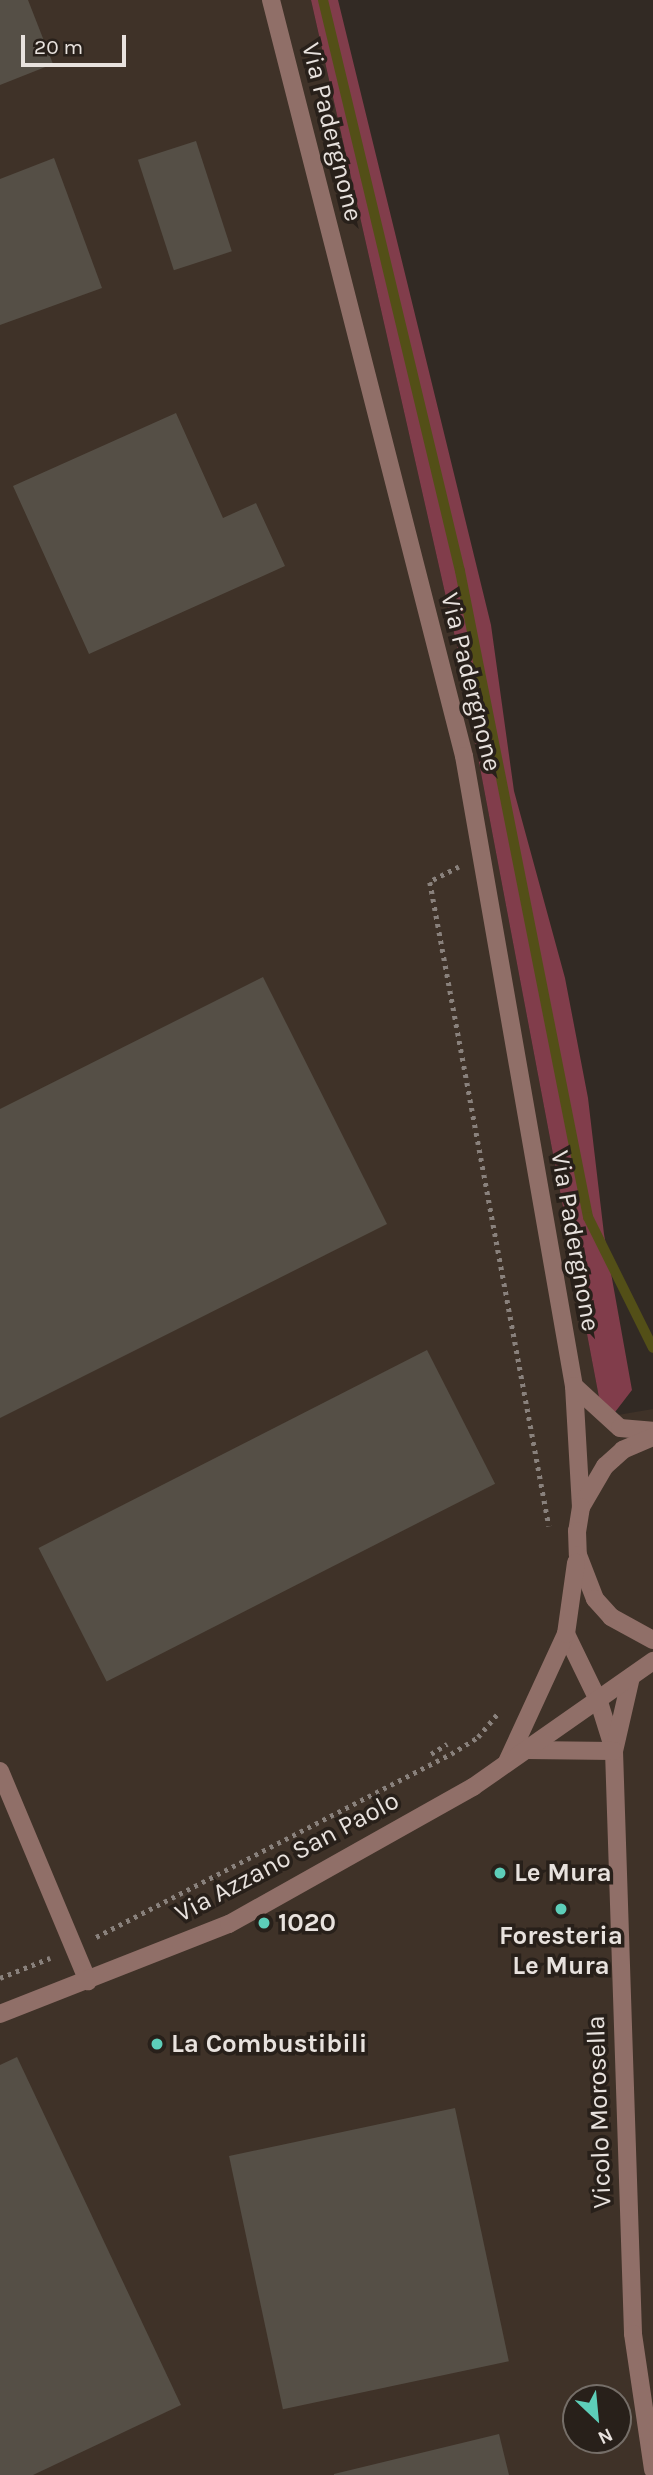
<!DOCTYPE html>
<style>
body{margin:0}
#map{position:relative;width:653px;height:2475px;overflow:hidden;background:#322a24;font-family:Karla,sans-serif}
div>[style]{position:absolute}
.built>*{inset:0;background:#3f3228}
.forest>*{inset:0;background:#813d4b}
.stream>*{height:10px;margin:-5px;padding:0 5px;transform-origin:5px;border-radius:5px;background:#534f17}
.building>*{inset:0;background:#554f46;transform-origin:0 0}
.path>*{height:4.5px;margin-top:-2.25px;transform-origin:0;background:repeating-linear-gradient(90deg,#89817c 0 3.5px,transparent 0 8.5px)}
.minor>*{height:18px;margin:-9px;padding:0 9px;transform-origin:9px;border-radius:9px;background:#906f68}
.dots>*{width:19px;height:19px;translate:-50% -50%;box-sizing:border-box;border:4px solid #28201a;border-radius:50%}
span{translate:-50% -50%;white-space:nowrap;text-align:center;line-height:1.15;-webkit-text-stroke:7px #28201a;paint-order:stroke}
.street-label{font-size:26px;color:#e8e2de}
.poi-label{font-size:26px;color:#e8e2de;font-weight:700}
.left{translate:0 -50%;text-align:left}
.north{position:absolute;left:562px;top:2384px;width:70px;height:70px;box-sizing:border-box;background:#28201a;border:2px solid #756e68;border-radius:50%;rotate:154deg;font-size:19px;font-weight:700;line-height:28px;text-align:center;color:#e8e2de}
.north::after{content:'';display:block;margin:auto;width:24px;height:32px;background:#5dceb9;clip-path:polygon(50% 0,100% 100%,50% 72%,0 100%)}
.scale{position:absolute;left:21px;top:35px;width:105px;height:32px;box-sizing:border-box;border:4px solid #e8e2de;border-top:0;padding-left:9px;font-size:21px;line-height:24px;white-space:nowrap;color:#e8e2de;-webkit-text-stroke:5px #28201a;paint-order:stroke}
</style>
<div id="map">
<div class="built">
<div style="clip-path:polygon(evenodd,0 0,311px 0,457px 646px,601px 1408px,612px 1416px,653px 1409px,653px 2475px,0 2475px,0 0,576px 2398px,618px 2398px,618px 2440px,576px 2440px,576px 2398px)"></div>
</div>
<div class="forest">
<div style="clip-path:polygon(311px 0,338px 0,491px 625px,514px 791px,565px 978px,588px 1098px,604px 1234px,632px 1390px,612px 1416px,601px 1408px,457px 646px)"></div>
</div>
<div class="stream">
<div style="left:323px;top:0;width:587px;rotate:76.51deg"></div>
<div style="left:460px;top:571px;width:659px;rotate:78.79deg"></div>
<div style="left:588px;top:1217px;width:146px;rotate:63.6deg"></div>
</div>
<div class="building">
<div style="clip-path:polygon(0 0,28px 0,53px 64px,0 85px)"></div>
<div style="left:196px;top:141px;width:116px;height:61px;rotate:72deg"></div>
<div style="clip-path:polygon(54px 158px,102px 288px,0 325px,0 179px)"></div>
<div style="clip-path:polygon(176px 413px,223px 518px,256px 503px,285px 566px,89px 654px,13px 486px)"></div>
<div style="clip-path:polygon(263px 977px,387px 1224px,0 1418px,0 1109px)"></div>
<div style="left:427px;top:1350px;width:150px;height:436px;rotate:63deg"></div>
<div style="clip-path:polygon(17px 2057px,181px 2405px,33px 2475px,0 2475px,0 2065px)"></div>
<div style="left:455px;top:2108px;width:259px;height:231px;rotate:78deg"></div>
<div style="clip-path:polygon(499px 2434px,509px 2475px,334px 2475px,334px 2474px)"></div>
</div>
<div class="path">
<div style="left:459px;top:867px;width:33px;rotate:153deg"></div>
<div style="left:430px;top:882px;width:655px;rotate:79.53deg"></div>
<div style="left:431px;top:1754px;width:19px;rotate:-32deg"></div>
<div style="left:96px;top:1937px;width:399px;rotate:-27.3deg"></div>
<div style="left:451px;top:1754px;width:32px;rotate:-32deg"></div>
<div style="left:478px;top:1737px;width:33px;rotate:-50deg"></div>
<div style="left:0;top:1978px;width:54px;rotate:-21.8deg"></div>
</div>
<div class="minor">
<div style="left:271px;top:0;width:780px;rotate:75.68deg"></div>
<div style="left:464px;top:756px;width:640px;rotate:80.1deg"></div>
<div style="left:574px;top:1386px;width:121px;rotate:86.7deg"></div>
<div style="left:574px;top:1386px;width:62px;rotate:42.4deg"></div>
<div style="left:620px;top:1428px;width:33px;rotate:5deg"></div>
<div style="left:653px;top:1437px;width:33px;rotate:157deg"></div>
<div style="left:623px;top:1450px;width:24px;rotate:138deg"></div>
<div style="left:605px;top:1466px;width:48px;rotate:120.3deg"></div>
<div style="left:581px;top:1507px;width:24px;rotate:99deg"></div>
<div style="left:577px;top:1531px;width:24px;rotate:88deg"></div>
<div style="left:578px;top:1555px;width:47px;rotate:68.9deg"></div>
<div style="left:595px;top:1599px;width:24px;rotate:48deg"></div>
<div style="left:611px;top:1617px;width:48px;rotate:28.7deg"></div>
<div style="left:566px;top:1634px;width:76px;rotate:64.1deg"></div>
<div style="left:599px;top:1702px;width:47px;rotate:72.7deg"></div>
<div style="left:631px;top:1677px;width:76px;rotate:102.9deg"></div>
<div style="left:614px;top:1751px;width:583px;rotate:88.13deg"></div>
<div style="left:633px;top:2334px;width:137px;rotate:81.6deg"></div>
<div style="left:527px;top:1750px;width:87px;rotate:0.7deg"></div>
<div style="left:507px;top:1762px;width:141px;rotate:-65.3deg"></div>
<div style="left:566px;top:1634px;width:72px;rotate:-82deg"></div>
<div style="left:0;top:1771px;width:228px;rotate:67.3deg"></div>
<div style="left:0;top:2014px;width:246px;rotate:-21.5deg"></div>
<div style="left:229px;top:1924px;width:280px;rotate:-29.3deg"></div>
<div style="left:473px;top:1787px;width:220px;rotate:-35deg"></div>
</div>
<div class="dots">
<div style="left:500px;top:1873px;background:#5dceb9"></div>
<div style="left:561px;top:1909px;background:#5dceb9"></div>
<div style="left:264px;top:1923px;background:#5dceb9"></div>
<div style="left:157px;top:2044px;background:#5dceb9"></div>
</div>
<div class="street-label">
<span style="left:332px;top:132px;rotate:76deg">Via Padergnone</span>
<span style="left:471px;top:682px;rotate:76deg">Via Padergnone</span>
<span style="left:575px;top:1241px;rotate:80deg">Via Padergnone</span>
<span style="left:287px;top:1857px;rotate:-28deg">Via Azzano San Paolo</span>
<span style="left:599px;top:2112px;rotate:-92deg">Vicolo Morosella</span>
</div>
<div class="poi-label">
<span class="left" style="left:514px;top:1873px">Le Mura</span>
<span class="left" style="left:278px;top:1923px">1020</span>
<span style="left:561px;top:1951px">Foresteria<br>Le Mura</span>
<span class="left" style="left:171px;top:2044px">La Combustibili</span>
</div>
<div class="north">N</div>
<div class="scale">20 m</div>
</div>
